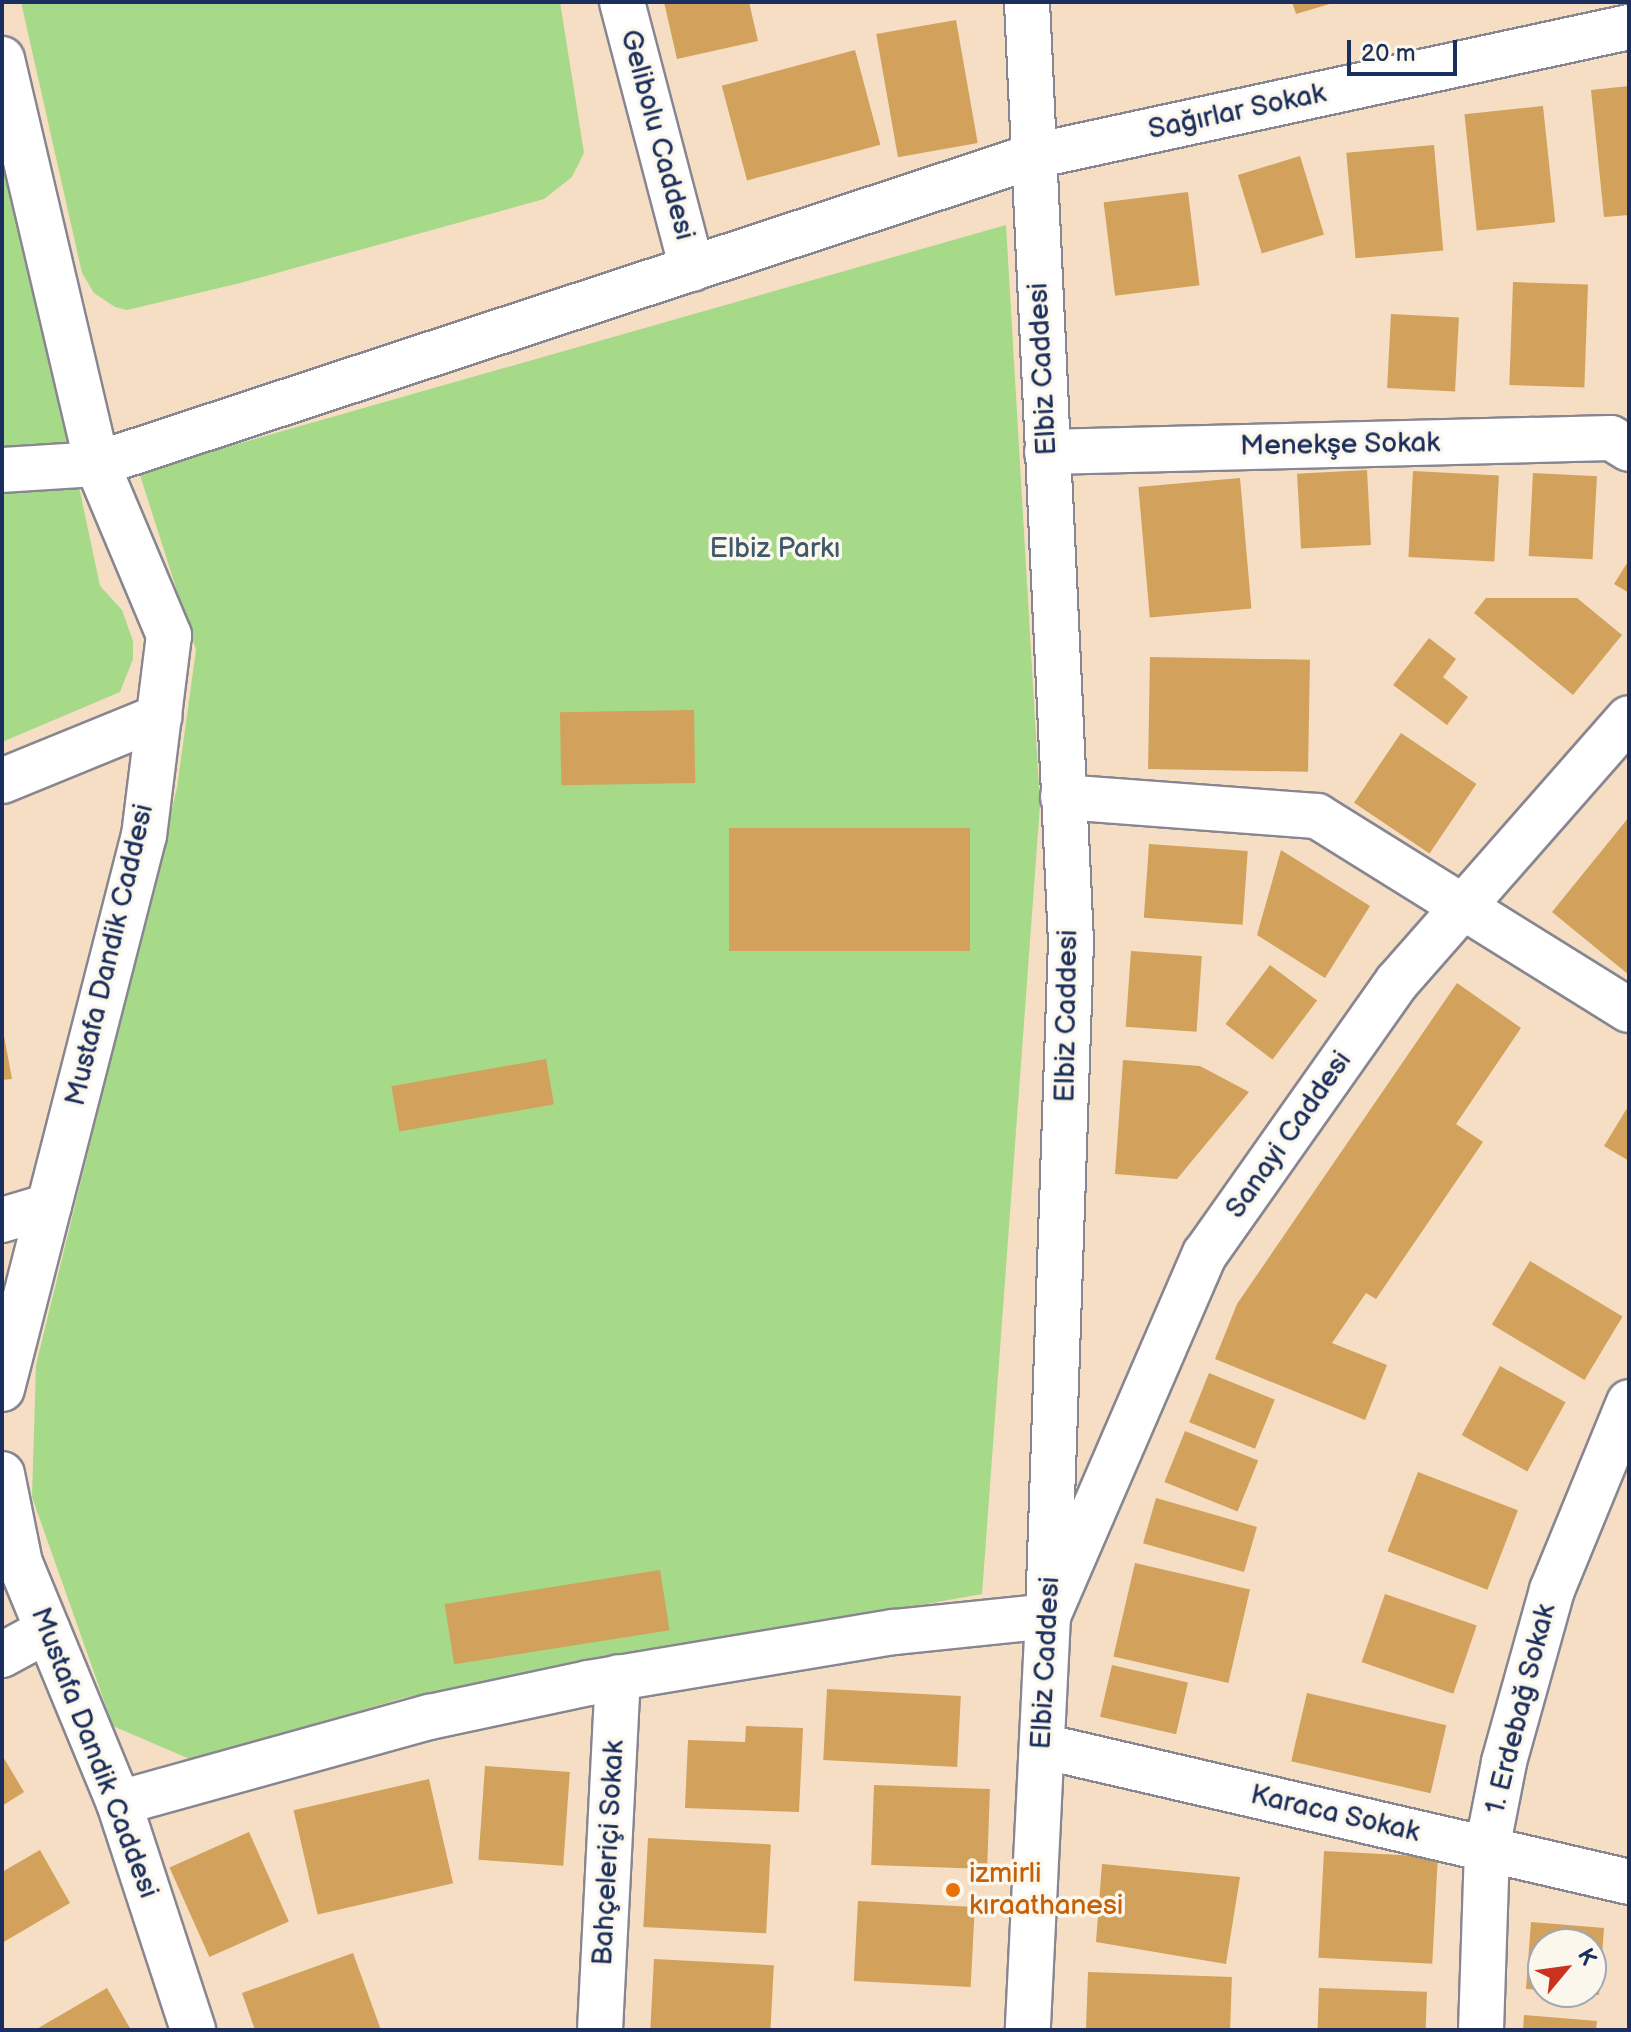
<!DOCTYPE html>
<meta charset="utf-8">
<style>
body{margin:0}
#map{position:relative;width:1631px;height:2032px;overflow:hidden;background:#f5dec3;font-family:"Balsamiq Sans",sans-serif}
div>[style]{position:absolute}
.green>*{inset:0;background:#a6d988}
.building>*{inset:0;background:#d2a15b;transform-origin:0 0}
.roads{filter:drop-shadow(2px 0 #888690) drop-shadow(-2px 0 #888690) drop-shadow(0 2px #888690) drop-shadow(0 -2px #888690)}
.minor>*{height:44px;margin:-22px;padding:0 22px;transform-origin:22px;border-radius:22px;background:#fff}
.dots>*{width:22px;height:22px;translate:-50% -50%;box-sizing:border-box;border:4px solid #fbf7ec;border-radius:50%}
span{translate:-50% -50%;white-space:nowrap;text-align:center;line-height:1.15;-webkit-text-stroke:7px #fbf7ec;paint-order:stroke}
.street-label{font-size:28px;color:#1b2f5e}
.park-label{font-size:28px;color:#3e5a68}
.food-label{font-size:28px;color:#c56008}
.left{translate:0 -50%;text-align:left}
.frame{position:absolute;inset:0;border:4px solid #1b2f5e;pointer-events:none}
.north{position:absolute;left:1527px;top:1928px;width:80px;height:80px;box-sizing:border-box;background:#fbf7ec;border:2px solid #a1a7b3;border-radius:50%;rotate:61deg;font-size:22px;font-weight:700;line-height:32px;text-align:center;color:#1b2f5e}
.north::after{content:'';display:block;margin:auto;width:28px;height:36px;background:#c8321e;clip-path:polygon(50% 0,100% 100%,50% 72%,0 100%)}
.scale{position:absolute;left:1347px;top:40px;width:110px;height:36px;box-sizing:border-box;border:4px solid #1b2f5e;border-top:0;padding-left:10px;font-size:24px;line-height:28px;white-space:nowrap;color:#1b2f5e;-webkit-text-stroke:6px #fbf7ec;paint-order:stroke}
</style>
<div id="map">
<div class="green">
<div style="clip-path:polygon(21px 2px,560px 2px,584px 153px,572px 177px,544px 199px,240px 283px,127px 310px,115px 307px,94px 293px,82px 273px)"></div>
<div style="clip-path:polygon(2px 121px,100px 586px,122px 610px,133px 641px,133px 659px,120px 692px,2px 742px)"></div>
<div style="clip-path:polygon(1006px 225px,1040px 805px,982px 1594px,403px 1698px,192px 1760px,113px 1726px,32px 1497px,36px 1365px,177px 788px,196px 650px,139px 472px)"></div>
</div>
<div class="building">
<div style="clip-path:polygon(664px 2px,749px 2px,758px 41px,677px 59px)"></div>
<div style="clip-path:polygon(1292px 2px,1333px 2px,1333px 3px,1296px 14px)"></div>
<div style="left:956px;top:20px;width:125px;height:81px;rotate:80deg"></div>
<div style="left:855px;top:50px;width:98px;height:138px;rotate:75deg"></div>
<div style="clip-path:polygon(1629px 86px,1629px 215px,1604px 217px,1591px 90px)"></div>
<div style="left:1543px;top:106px;width:117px;height:79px;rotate:84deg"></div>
<div style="left:1434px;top:145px;width:106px;height:88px;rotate:85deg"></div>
<div style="left:1300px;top:156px;width:82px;height:65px;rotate:73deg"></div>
<div style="left:1188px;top:192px;width:94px;height:85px;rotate:83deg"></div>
<div style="left:1513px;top:282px;width:75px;height:103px;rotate:2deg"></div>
<div style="left:1391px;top:314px;width:68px;height:74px;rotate:3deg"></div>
<div style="left:1367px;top:470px;width:75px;height:70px;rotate:87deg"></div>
<div style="left:1413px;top:471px;width:86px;height:86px;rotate:3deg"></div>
<div style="left:1533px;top:473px;width:64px;height:83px;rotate:3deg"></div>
<div style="left:1240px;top:478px;width:131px;height:102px;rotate:85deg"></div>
<div style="clip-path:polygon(1629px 560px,1629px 593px,1614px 584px)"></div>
<div style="clip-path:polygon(1486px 598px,1577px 598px,1622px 635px,1573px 695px,1474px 613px)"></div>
<div style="clip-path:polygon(1429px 638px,1456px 659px,1443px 677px,1468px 697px,1447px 725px,1393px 685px)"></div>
<div style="left:1150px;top:657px;width:160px;height:112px;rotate:1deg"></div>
<div style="left:694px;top:710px;width:73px;height:134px;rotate:89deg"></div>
<div style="left:1401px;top:733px;width:91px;height:84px;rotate:34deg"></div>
<div style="clip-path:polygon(1629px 817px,1629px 975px,1552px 912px)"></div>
<div style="left:729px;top:828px;width:241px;height:123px"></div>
<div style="left:1149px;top:844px;width:99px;height:74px;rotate:4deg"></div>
<div style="clip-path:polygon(1281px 850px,1370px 906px,1325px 978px,1257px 935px)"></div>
<div style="left:1131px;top:951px;width:71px;height:76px;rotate:4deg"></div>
<div style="left:1270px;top:965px;width:59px;height:74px;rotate:37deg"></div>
<div style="clip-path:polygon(1457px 983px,1521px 1028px,1456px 1124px,1483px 1142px,1376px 1299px,1366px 1293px,1332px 1343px,1387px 1365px,1365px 1420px,1215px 1359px,1237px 1304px)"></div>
<div style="clip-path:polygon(2px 1025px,12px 1079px,2px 1080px)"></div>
<div style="left:546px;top:1059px;width:46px;height:157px;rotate:80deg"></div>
<div style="clip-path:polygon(1123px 1060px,1200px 1066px,1249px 1092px,1177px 1179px,1115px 1174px)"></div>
<div style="clip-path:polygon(1629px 1105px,1629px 1161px,1604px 1146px)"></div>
<div style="left:1530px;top:1261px;width:108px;height:74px;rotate:31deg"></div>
<div style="left:1500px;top:1366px;width:75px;height:79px;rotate:29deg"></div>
<div style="left:1209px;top:1373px;width:71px;height:53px;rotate:22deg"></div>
<div style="left:1185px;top:1431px;width:79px;height:55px;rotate:22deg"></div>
<div style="left:1418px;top:1472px;width:107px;height:85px;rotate:21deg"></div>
<div style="left:1156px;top:1498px;width:105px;height:47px;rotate:16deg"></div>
<div style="left:1135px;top:1563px;width:118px;height:96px;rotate:13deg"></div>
<div style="left:660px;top:1570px;width:61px;height:218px;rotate:81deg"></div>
<div style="left:1385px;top:1594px;width:97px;height:72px;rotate:19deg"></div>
<div style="left:1112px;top:1665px;width:78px;height:53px;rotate:13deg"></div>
<div style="left:827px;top:1689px;width:134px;height:71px;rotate:3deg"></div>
<div style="left:1307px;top:1693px;width:143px;height:70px;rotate:13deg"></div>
<div style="clip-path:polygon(746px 1726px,803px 1728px,799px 1812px,685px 1808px,688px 1740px,745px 1742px)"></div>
<div style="clip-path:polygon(2px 1755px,24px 1792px,2px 1806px)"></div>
<div style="left:485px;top:1766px;width:85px;height:94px;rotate:4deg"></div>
<div style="left:429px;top:1779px;width:107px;height:139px;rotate:77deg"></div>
<div style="left:874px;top:1785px;width:116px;height:80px;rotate:2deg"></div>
<div style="left:249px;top:1832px;width:98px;height:87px;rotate:66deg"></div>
<div style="left:648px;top:1838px;width:123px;height:89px;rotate:3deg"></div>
<div style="clip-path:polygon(40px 1850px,70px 1903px,2px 1943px,2px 1872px)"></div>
<div style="left:1324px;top:1851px;width:114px;height:107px;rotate:3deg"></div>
<div style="clip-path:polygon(1102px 1864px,1240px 1877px,1226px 1964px,1096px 1942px)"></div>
<div style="left:858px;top:1901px;width:117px;height:80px;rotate:3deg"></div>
<div style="clip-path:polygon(1531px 1922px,1604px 1928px,1599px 1995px,1591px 1995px,1591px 1944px,1543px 1944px,1543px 1990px,1526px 1989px)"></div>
<div style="clip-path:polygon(353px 1953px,381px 2030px,255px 2030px,242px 1993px)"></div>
<div style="left:654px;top:1959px;width:120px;height:71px;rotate:3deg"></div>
<div style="left:1088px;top:1972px;width:144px;height:58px;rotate:2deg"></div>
<div style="clip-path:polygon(107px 1988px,131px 2030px,35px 2030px)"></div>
<div style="left:1319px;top:1988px;width:108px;height:42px;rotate:2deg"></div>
<div style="clip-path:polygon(1524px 2015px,1597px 2021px,1596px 2030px,1523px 2030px)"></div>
</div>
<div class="roads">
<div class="minor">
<div style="left:622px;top:2px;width:276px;rotate:75.3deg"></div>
<div style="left:1027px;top:2px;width:940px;rotate:87.32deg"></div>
<div style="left:1071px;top:941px;width:675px;rotate:91.95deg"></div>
<div style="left:1048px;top:1616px;width:414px;rotate:92.8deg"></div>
<div style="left:2px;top:59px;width:416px;rotate:76.8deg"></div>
<div style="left:97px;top:464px;width:186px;rotate:67.2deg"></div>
<div style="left:169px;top:635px;width:202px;rotate:97.1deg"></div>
<div style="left:144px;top:835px;width:572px;rotate:104.38deg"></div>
<div style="left:1047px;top:452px;width:564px;rotate:-1.42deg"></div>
<div style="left:1611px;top:438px;width:21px;rotate:31deg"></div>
<div style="left:2px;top:470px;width:95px;rotate:-3.6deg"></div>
<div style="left:97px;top:464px;width:986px;rotate:-18.2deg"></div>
<div style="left:1034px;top:156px;width:609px;rotate:-12.23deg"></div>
<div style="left:2px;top:781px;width:170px;rotate:-22.2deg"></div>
<div style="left:1063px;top:797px;width:255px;rotate:4.3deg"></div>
<div style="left:1317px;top:816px;width:367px;rotate:31.9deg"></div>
<div style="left:2px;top:1220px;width:49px;rotate:-16.6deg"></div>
<div style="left:2px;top:1474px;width:91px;rotate:78.6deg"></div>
<div style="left:20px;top:1563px;width:260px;rotate:67.6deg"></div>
<div style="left:119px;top:1803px;width:239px;rotate:71.9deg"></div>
<div style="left:2px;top:1655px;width:52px;rotate:-28.5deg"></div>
<div style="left:1042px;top:1746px;width:603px;rotate:13.04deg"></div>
<div style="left:119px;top:1803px;width:323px;rotate:-15.5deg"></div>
<div style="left:430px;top:1717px;width:162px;rotate:-12.1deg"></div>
<div style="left:588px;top:1683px;width:310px;rotate:-9.5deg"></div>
<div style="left:894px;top:1632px;width:155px;rotate:-5.9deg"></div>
<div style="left:1048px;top:1616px;width:395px;rotate:-66.6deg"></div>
<div style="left:1205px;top:1254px;width:333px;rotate:-54.8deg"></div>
<div style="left:1397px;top:982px;width:351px;rotate:-48.7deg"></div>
<div style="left:600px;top:2030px;width:353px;rotate:-87.1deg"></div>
<div style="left:1481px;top:2030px;width:181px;rotate:-88.1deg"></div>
<div style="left:1487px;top:1849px;width:89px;rotate:-78.9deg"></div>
<div style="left:1504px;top:1762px;width:179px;rotate:-74.4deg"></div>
<div style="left:1552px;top:1590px;width:203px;rotate:-67.7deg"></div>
</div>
</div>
<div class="dots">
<div style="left:953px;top:1890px;background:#e8710a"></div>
</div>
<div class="street-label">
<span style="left:1237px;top:112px;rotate:-12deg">Sağırlar Sokak</span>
<span style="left:657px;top:135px;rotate:75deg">Gelibolu Caddesi</span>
<span style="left:1043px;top:369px;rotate:-93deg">Elbiz Caddesi</span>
<span style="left:1340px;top:445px;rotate:-1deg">Menekşe Sokak</span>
<span style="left:110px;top:955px;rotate:-77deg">Mustafa Dandik Caddesi</span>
<span style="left:1067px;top:1016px;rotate:-89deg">Elbiz Caddesi</span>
<span style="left:1289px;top:1135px;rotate:-55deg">Sanayi Caddesi</span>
<span style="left:1046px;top:1663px;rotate:-87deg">Elbiz Caddesi</span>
<span style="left:1521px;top:1709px;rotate:-76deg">1. Erdebağ Sokak</span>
<span style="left:94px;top:1753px;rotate:69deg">Mustafa Dandik Caddesi</span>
<span style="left:1335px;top:1814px;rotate:13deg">Karaca Sokak</span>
<span style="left:609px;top:1853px;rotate:-87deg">Bahçeleriçi Sokak</span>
</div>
<div class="park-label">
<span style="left:775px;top:549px">Elbiz Parkı</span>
</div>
<div class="food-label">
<span class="left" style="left:969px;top:1890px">izmirli<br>kıraathanesi</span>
</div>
<div class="frame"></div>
<div class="north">K</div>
<div class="scale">20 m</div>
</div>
